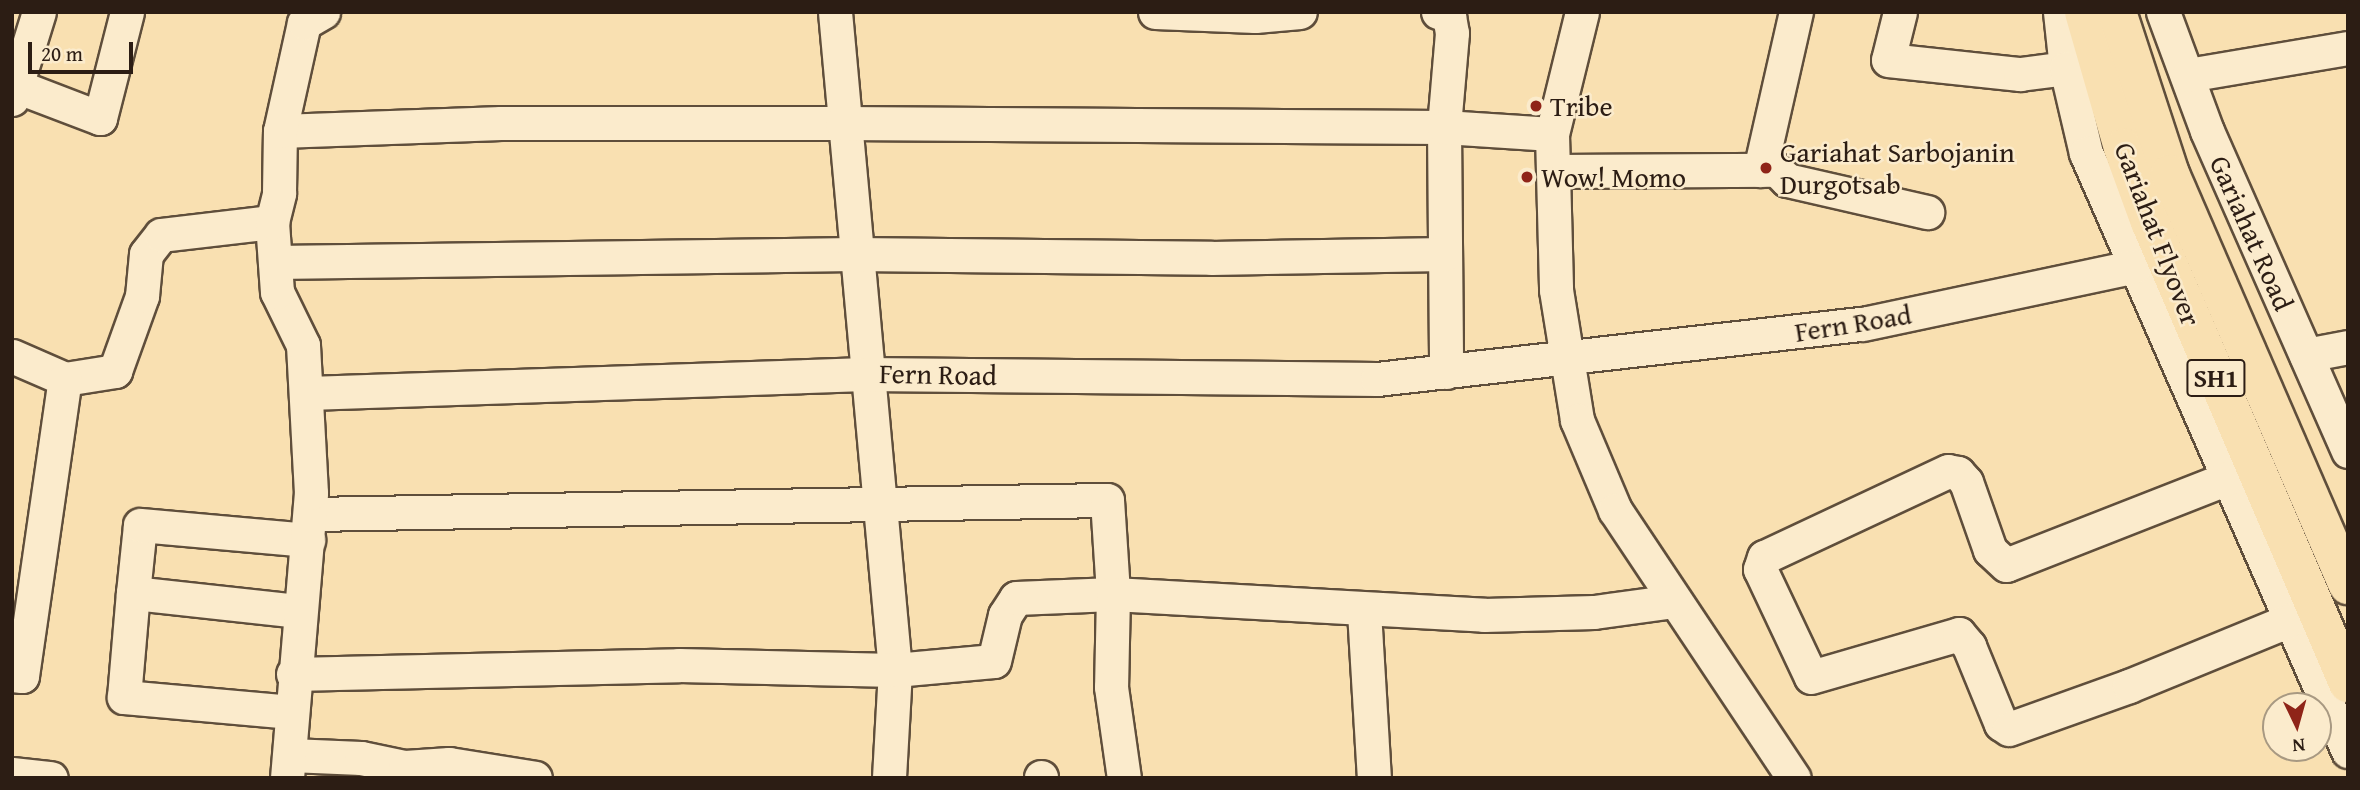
<!DOCTYPE html>
<style>
body{margin:0}
#map{position:relative;width:2360px;height:790px;overflow:hidden;background:#f9e0b1;font-family:"Gentium Book Plus",serif}
div>[style]{position:absolute}
.roads{filter:drop-shadow(2px 0 #5f4e3b) drop-shadow(-2px 0 #5f4e3b) drop-shadow(0 2px #5f4e3b) drop-shadow(0 -2px #5f4e3b)}
.minor>*{height:33px;margin:-16.5px;padding:0 16.5px;transform-origin:16.5px;border-radius:16.5px;background:#fbebcc}
.major>*{height:38px;margin:-19px;padding:0 19px;transform-origin:19px;border-radius:19px;background:#f9e0b1}
.dots>*{width:19px;height:19px;translate:-50% -50%;box-sizing:border-box;border:4px solid #fbebcc;border-radius:50%}
span{translate:-50% -50%;white-space:nowrap;text-align:center;line-height:1.15;-webkit-text-stroke:5px #fbebcc;paint-order:stroke}
.shield-label span{padding:2px 5px;background:#fbebcc;border:2px solid;border-radius:5px;-webkit-text-stroke-width:0}
.shield-label{font-size:26px;color:#2c1d14;font-weight:700}
.poi-label{font-size:28px;color:#2c1d14}
.left{translate:0 -50%;text-align:left}
.street-label{font-size:28px;color:#2c1d14}
.frame{position:absolute;inset:0;border:14px solid #2c1d14;pointer-events:none}
.north{position:absolute;left:2262px;top:692px;width:70px;height:70px;box-sizing:border-box;background:#fbebcc;border:2px solid #a89982;border-radius:50%;rotate:175deg;font-size:19px;font-weight:700;line-height:28px;text-align:center;color:#2c1d14}
.north::after{content:'';display:block;margin:auto;width:24px;height:32px;background:#8f2418;clip-path:polygon(50% 0,100% 100%,50% 72%,0 100%)}
.scale{position:absolute;left:28px;top:42px;width:105px;height:32px;box-sizing:border-box;border:4px solid #2c1d14;border-top:0;padding-left:9px;font-size:21px;line-height:24px;white-space:nowrap;color:#2c1d14;-webkit-text-stroke:5px #fbebcc;paint-order:stroke}
</style>
<div id="map">
<div class="roads">
<div class="minor">
<div style="left:835px;top:12px;width:661px;rotate:84.79deg"></div>
<div style="left:895px;top:670px;width:108px;rotate:93.2deg"></div>
<div style="left:1155px;top:12px;width:100px;rotate:2.3deg"></div>
<div style="left:1255px;top:16px;width:45px;rotate:-5.1deg"></div>
<div style="left:1438px;top:12px;width:12px;rotate:20deg"></div>
<div style="left:1449px;top:16px;width:17px;rotate:80deg"></div>
<div style="left:1452px;top:33px;width:94px;rotate:94.9deg"></div>
<div style="left:1444px;top:127px;width:245px;rotate:89.5deg"></div>
<div style="left:1582px;top:12px;width:126px;rotate:103.8deg"></div>
<div style="left:1552px;top:134px;width:156px;rotate:88.5deg"></div>
<div style="left:1556px;top:290px;width:132px;rotate:80.8deg"></div>
<div style="left:1577px;top:420px;width:98px;rotate:67.1deg"></div>
<div style="left:1615px;top:510px;width:322px;rotate:56.3deg"></div>
<div style="left:1900px;top:12px;width:49px;rotate:104deg"></div>
<div style="left:1888px;top:60px;width:133px;rotate:6.1deg"></div>
<div style="left:2020px;top:74px;width:46px;rotate:-7.4deg"></div>
<div style="left:2060px;top:12px;width:56px;rotate:83.9deg"></div>
<div style="left:2066px;top:68px;width:87px;rotate:76.8deg"></div>
<div style="left:2086px;top:153px;width:653px;rotate:66.34deg"></div>
<div style="left:2163px;top:12px;width:127px;rotate:69.7deg"></div>
<div style="left:2207px;top:131px;width:350px;rotate:66.2deg"></div>
<div style="left:2188px;top:75px;width:162px;rotate:-9.6deg"></div>
<div style="left:16px;top:86px;width:90px;rotate:20.9deg"></div>
<div style="left:100px;top:118px;width:109px;rotate:-75.7deg"></div>
<div style="left:12px;top:99px;width:91px;rotate:-72.8deg"></div>
<div style="left:280px;top:131px;width:221px;rotate:-2.1deg"></div>
<div style="left:501px;top:123px;width:341px"></div>
<div style="left:842px;top:123px;width:602px;rotate:0.38deg"></div>
<div style="left:1444px;top:127px;width:108px;rotate:3.7deg"></div>
<div style="left:1760px;top:170px;width:162px;rotate:-77.2deg"></div>
<div style="left:1555px;top:171px;width:222px;rotate:-0.3deg"></div>
<div style="left:1777px;top:170px;width:14px;rotate:45deg"></div>
<div style="left:1787px;top:180px;width:144px;rotate:12.9deg"></div>
<div style="left:275px;top:262px;width:579px;rotate:-0.79deg"></div>
<div style="left:854px;top:254px;width:357px;rotate:0.6deg"></div>
<div style="left:1211px;top:258px;width:234px;rotate:-1deg"></div>
<div style="left:2306px;top:355px;width:43px;rotate:-10.8deg"></div>
<div style="left:12px;top:356px;width:58px;rotate:23.5deg"></div>
<div style="left:65px;top:379px;width:51px;rotate:-9.1deg"></div>
<div style="left:115px;top:371px;width:80px;rotate:-70.2deg"></div>
<div style="left:142px;top:296px;width:42px;rotate:-84.6deg"></div>
<div style="left:146px;top:254px;width:24px;rotate:-52deg"></div>
<div style="left:161px;top:235px;width:112px;rotate:-6.7deg"></div>
<div style="left:308px;top:393px;width:557px;rotate:-1.95deg"></div>
<div style="left:865px;top:374px;width:512px;rotate:0.56deg"></div>
<div style="left:1377px;top:379px;width:489px;rotate:-6.5deg"></div>
<div style="left:1863px;top:324px;width:278px;rotate:-12deg"></div>
<div style="left:2228px;top:478px;width:238px;rotate:158.6deg"></div>
<div style="left:2006px;top:565px;width:22px;rotate:-137deg"></div>
<div style="left:1990px;top:550px;width:72px;rotate:-109.4deg"></div>
<div style="left:1966px;top:482px;width:12px;rotate:-132deg"></div>
<div style="left:1958px;top:473px;width:10px;rotate:-169deg"></div>
<div style="left:1948px;top:471px;width:203px;rotate:154.9deg"></div>
<div style="left:1764px;top:557px;width:13px;rotate:108deg"></div>
<div style="left:1760px;top:569px;width:119px;rotate:64.7deg"></div>
<div style="left:1811px;top:677px;width:154px;rotate:-16.2deg"></div>
<div style="left:1959px;top:634px;width:16px;rotate:50deg"></div>
<div style="left:1969px;top:646px;width:84px;rotate:67.7deg"></div>
<div style="left:2001px;top:724px;width:9px;rotate:32deg"></div>
<div style="left:2009px;top:729px;width:127px;rotate:-19.7deg"></div>
<div style="left:2129px;top:686px;width:174px;rotate:-22.3deg"></div>
<div style="left:311px;top:514px;width:796px;rotate:-1.01deg"></div>
<div style="left:1107px;top:500px;width:94px;rotate:86.3deg"></div>
<div style="left:1113px;top:594px;width:93px;rotate:91.2deg"></div>
<div style="left:1111px;top:687px;width:92px;rotate:81.9deg"></div>
<div style="left:133px;top:593px;width:167px;rotate:6.2deg"></div>
<div style="left:1364px;top:611px;width:167px;rotate:86.6deg"></div>
<div style="left:293px;top:674px;width:386px;rotate:-1.3deg"></div>
<div style="left:679px;top:665px;width:216px;rotate:1.3deg"></div>
<div style="left:895px;top:670px;width:99px;rotate:-5.2deg"></div>
<div style="left:994px;top:661px;width:47px;rotate:-76.6deg"></div>
<div style="left:1005px;top:615px;width:20px;rotate:-57deg"></div>
<div style="left:1016px;top:598px;width:97px;rotate:-2.4deg"></div>
<div style="left:1113px;top:594px;width:372px;rotate:3.2deg"></div>
<div style="left:1484px;top:615px;width:110px;rotate:-1.6deg"></div>
<div style="left:1594px;top:612px;width:81px;rotate:-7.8deg"></div>
<div style="left:12px;top:675px;width:10px;rotate:6deg"></div>
<div style="left:22px;top:676px;width:300px;rotate:-81.8deg"></div>
<div style="left:292px;top:712px;width:169px;rotate:-174.9deg"></div>
<div style="left:124px;top:697px;width:104px;rotate:-85.1deg"></div>
<div style="left:133px;top:593px;width:68px;rotate:-84.1deg"></div>
<div style="left:140px;top:525px;width:169px;rotate:5.1deg"></div>
<div style="left:290px;top:755px;width:71px;rotate:2.4deg"></div>
<div style="left:361px;top:758px;width:45px;rotate:11.6deg"></div>
<div style="left:405px;top:767px;width:44px;rotate:-3.9deg"></div>
<div style="left:449px;top:764px;width:87px;rotate:9.2deg"></div>
<div style="left:12px;top:774px;width:39px;rotate:6deg"></div>
<div style="left:1041px;top:777px;width:1px;rotate:90deg"></div>
<div style="left:287px;top:778px;width:286px;rotate:-85.2deg"></div>
<div style="left:311px;top:493px;width:148px;rotate:-93.1deg"></div>
<div style="left:303px;top:345px;width:59px;rotate:-116.1deg"></div>
<div style="left:277px;top:292px;width:70px;rotate:-94.1deg"></div>
<div style="left:272px;top:222px;width:30px;rotate:-76deg"></div>
<div style="left:279px;top:193px;width:62px;rotate:-89.1deg"></div>
<div style="left:280px;top:131px;width:111px;rotate:-77.5deg"></div>
<div style="left:304px;top:23px;width:22px;rotate:-30deg"></div>
</div>
<div class="major">
<div style="left:2084px;top:12px;width:141px;rotate:74deg"></div>
<div style="left:2123px;top:148px;width:79px;rotate:70deg"></div>
<div style="left:2150px;top:222px;width:502px;rotate:66.76deg"></div>
<div style="left:2117px;top:12px;width:170px;rotate:71.9deg"></div>
<div style="left:2170px;top:174px;width:448px;rotate:66.6deg"></div>
</div>
</div>
<div class="dots">
<div style="left:1536px;top:106px;background:#8f2418"></div>
<div style="left:1766px;top:168px;background:#8f2418"></div>
<div style="left:1527px;top:177px;background:#8f2418"></div>
</div>
<div class="shield-label">
<span style="left:2216px;top:378px">SH1</span>
</div>
<div class="poi-label">
<span class="left" style="left:1550px;top:106px">Tribe</span>
<span class="left" style="left:1780px;top:168px">Gariahat Sarbojanin<br>Durgotsab</span>
<span class="left" style="left:1541px;top:177px">Wow! Momo</span>
</div>
<div class="street-label">
<span style="left:2252px;top:233px;rotate:66deg">Gariahat Road</span>
<span style="left:2158px;top:234px;rotate:69deg">Gariahat Flyover</span>
<span style="left:1853px;top:323px;rotate:-9deg">Fern Road</span>
<span style="left:938px;top:374px;rotate:1deg">Fern Road</span>
</div>
<div class="frame"></div>
<div class="north">N</div>
<div class="scale">20 m</div>
</div>
